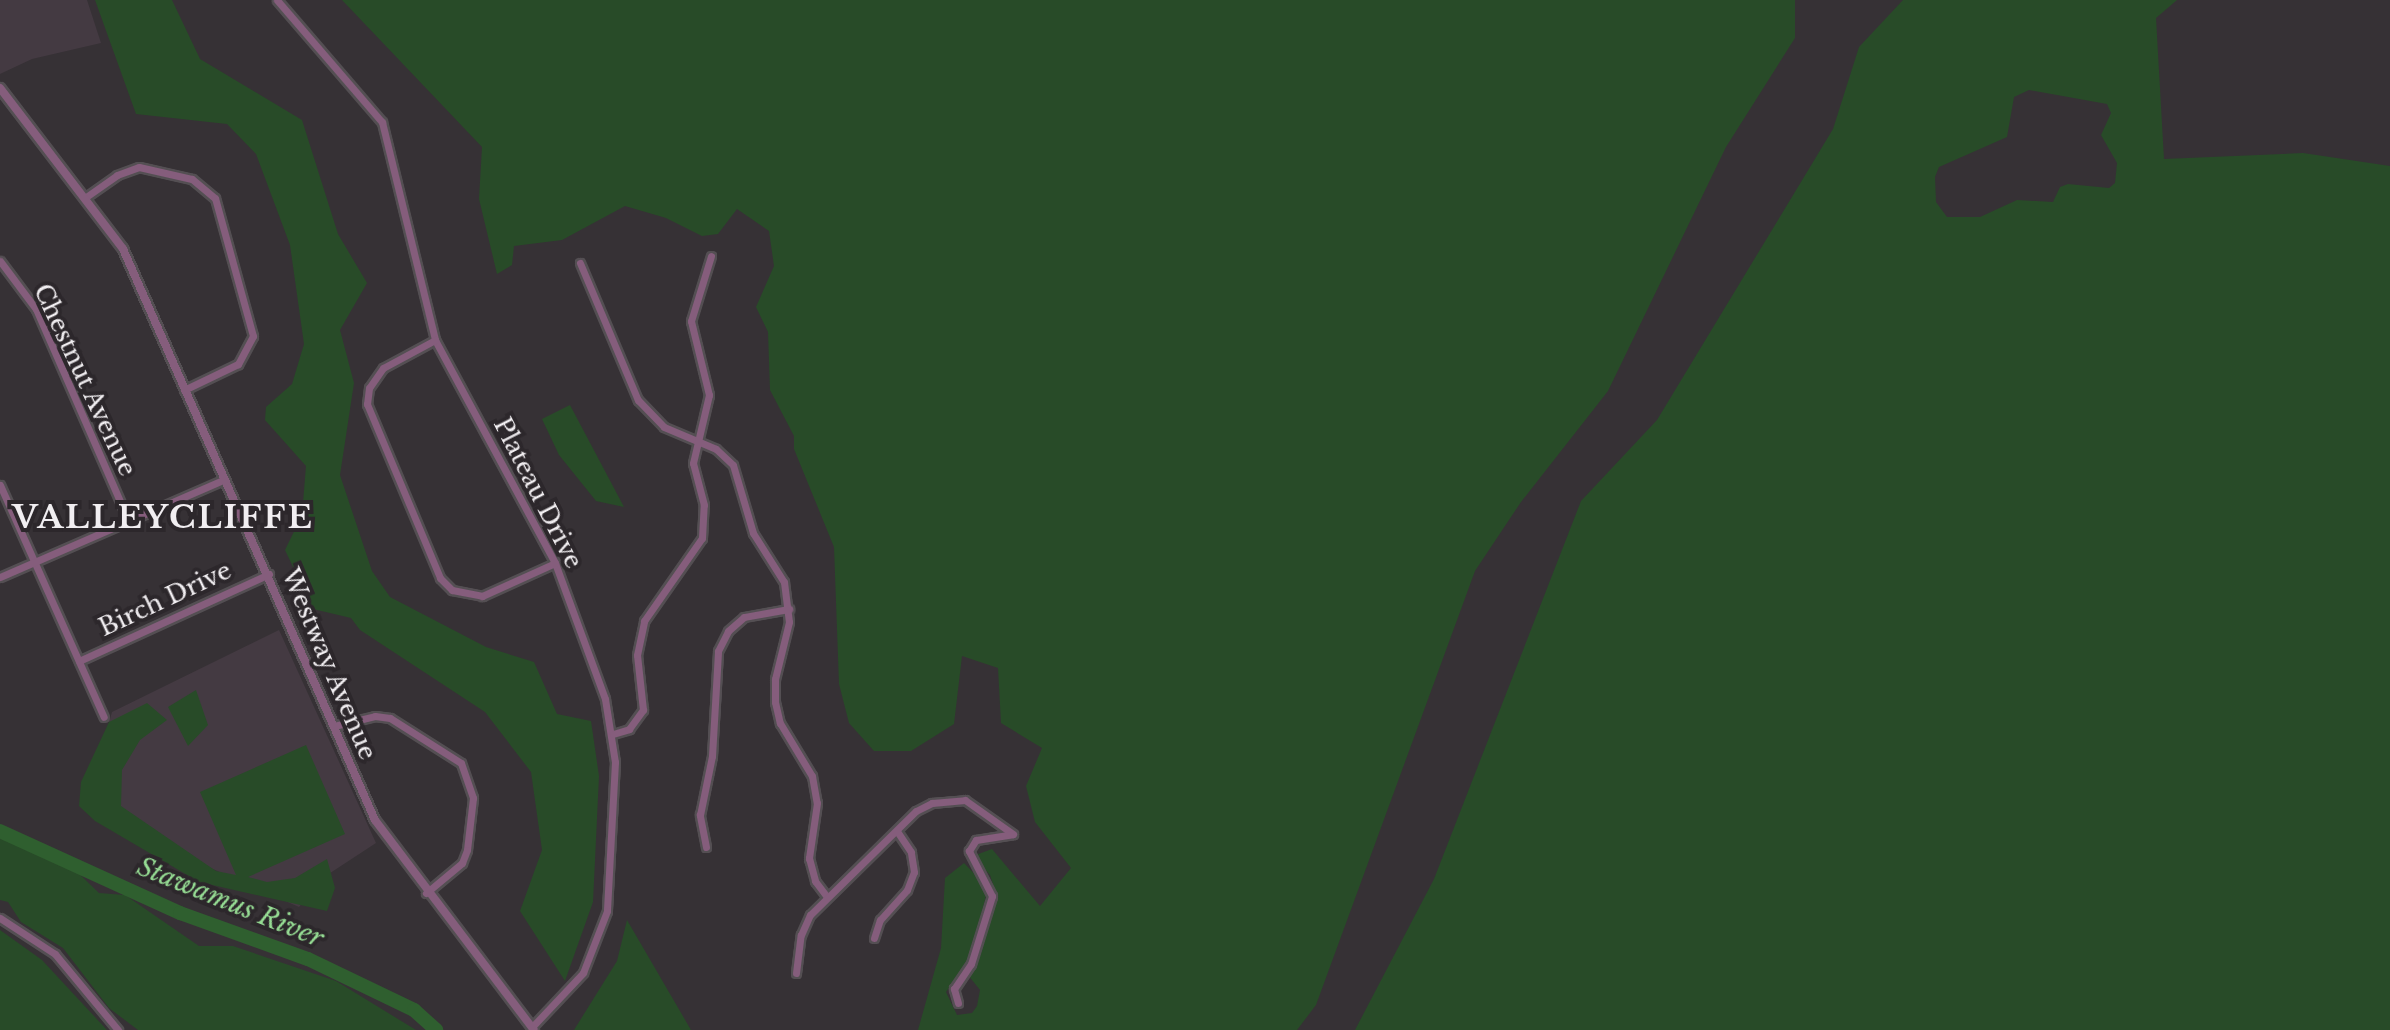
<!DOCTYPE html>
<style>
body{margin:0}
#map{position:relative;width:2390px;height:1030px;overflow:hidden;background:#363135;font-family:"Libre Baskerville",serif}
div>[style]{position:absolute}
.built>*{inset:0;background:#443a42}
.green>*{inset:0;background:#284b28}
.river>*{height:14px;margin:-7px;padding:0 7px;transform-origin:7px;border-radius:7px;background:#2f5f2f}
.roads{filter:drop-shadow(2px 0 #544f53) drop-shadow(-2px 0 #544f53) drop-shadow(0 2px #544f53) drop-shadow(0 -2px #544f53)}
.minor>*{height:7px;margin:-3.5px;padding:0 3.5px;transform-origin:3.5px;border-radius:3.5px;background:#855d7c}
.tertiary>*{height:8px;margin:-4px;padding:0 4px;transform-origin:4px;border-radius:4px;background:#855d7c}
span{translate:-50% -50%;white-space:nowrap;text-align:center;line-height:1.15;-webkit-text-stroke:8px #2c272b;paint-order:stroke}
.street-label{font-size:24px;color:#f1eef1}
.water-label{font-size:26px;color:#96dd94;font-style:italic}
.district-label{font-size:32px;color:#f1eef1;font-weight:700;letter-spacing:2px}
</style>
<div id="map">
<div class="built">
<div style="clip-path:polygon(0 0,87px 0,101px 43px,32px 59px,0 74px)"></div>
<div style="clip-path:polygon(279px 630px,376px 843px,321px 879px,299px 907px,147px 840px,88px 796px,112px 712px)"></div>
</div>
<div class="green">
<div style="clip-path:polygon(95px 0,172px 0,200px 59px,302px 120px,338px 234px,367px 283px,340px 330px,354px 383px,340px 475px,372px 571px,390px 597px,486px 647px,534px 662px,557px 714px,591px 721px,599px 776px,593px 902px,565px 981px,520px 911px,542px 850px,531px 772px,485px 712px,360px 630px,351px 618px,313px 609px,285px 550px,302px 515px,306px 466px,265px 420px,266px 407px,292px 384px,304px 344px,290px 245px,256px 154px,227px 124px,136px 114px)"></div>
<div style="clip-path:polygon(342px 0,1795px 0,1795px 38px,1726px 147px,1608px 391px,1521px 502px,1475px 571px,1316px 1005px,1297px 1030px,918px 1030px,941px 948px,945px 878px,964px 863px,988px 888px,971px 956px,946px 992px,957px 1015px,972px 1013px,977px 1006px,980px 990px,968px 975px,997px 897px,990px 875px,973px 856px,992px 849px,1040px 906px,1071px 868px,1035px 822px,1026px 786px,1042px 748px,1001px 723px,998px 668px,962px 656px,954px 724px,911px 751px,874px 751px,849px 723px,839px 684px,834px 547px,794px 449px,794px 436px,770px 390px,768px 332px,756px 307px,774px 266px,769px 231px,737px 209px,718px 234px,702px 236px,666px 218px,625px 206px,562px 240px,514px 246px,512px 265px,497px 274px,479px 199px,482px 147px)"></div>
<div style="clip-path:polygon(evenodd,1903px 0,2177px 0,2156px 18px,2164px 159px,2303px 153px,2390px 166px,2390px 1030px,1355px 1030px,1434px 879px,1581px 501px,1657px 420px,1833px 129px,1859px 47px,1903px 0,2029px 90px,2107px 104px,2111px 113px,2101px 135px,2117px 163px,2115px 183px,2109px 188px,2068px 184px,2060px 187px,2053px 202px,2017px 200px,1980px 217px,1947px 217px,1936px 202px,1935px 177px,1939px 167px,2007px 137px,2014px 97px,2029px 90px)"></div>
<div style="clip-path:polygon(570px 405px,624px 507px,596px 501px,559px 455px,542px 419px)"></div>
<div style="clip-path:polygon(196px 690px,208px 725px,188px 746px,168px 707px)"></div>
<div style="clip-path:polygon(147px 703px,167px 720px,140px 740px,122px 770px,121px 806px,216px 871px,236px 875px,200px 792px,306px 745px,345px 834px,248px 877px,267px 882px,295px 878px,327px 859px,335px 888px,327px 911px,199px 882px,95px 821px,79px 806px,81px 782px,109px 722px)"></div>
<div style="clip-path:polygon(0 837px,71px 866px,99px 893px,125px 895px,199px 946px,233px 946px,336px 981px,416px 1030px,138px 1030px,109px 1008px,63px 948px,21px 922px,8px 902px,0 900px)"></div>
<div style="clip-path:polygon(627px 920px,691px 1030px,574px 1030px,617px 961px)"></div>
<div style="clip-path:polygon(0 930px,42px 960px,107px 1030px,0 1030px)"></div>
</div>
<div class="river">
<div style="left:0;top:831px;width:198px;rotate:24.5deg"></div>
<div style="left:180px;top:913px;width:136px;rotate:19.8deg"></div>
<div style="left:308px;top:959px;width:118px;rotate:25.7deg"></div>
<div style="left:414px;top:1010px;width:30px;rotate:42deg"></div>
</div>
<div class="roads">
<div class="minor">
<div style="left:277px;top:0;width:161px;rotate:49.3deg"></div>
<div style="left:382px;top:122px;width:224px;rotate:76.3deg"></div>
<div style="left:435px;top:340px;width:253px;rotate:61.7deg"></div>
<div style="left:555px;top:563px;width:145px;rotate:69.8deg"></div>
<div style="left:605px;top:699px;width:64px;rotate:81deg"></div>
<div style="left:615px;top:762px;width:149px;rotate:93.1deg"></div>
<div style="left:607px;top:911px;width:66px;rotate:111.2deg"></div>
<div style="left:583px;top:973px;width:74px;rotate:133.4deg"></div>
<div style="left:86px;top:197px;width:38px;rotate:-35deg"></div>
<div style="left:117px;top:175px;width:23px;rotate:-20deg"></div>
<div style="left:139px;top:167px;width:54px;rotate:12.8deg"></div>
<div style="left:192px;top:179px;width:30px;rotate:40deg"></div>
<div style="left:215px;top:198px;width:143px;rotate:74.6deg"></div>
<div style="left:253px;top:336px;width:32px;rotate:118deg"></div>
<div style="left:238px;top:364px;width:60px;rotate:154.3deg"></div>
<div style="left:0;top:261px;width:60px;rotate:53.1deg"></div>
<div style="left:36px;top:309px;width:230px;rotate:66.4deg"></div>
<div style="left:580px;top:263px;width:149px;rotate:67.1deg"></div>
<div style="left:638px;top:400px;width:37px;rotate:46deg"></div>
<div style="left:664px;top:427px;width:56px;rotate:22.9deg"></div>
<div style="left:716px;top:449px;width:23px;rotate:43deg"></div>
<div style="left:733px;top:465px;width:71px;rotate:73.6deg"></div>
<div style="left:753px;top:533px;width:58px;rotate:57.7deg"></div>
<div style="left:784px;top:582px;width:40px;rotate:82.9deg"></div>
<div style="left:789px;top:622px;width:59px;rotate:103.8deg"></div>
<div style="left:775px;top:679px;width:23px;rotate:90deg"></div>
<div style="left:775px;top:702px;width:22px;rotate:77deg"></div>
<div style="left:780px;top:723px;width:62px;rotate:58.9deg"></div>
<div style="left:812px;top:776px;width:27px;rotate:80deg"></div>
<div style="left:817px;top:803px;width:56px;rotate:98.3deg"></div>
<div style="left:809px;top:858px;width:24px;rotate:75deg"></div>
<div style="left:815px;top:881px;width:20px;rotate:53deg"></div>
<div style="left:435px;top:340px;width:59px;rotate:151.7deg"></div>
<div style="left:383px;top:368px;width:24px;rotate:125deg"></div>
<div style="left:369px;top:388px;width:16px;rotate:97deg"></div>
<div style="left:367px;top:404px;width:189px;rotate:67.2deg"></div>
<div style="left:440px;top:578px;width:17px;rotate:45deg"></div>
<div style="left:452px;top:590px;width:31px;rotate:11deg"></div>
<div style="left:482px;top:596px;width:80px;rotate:-24.3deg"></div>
<div style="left:0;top:485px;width:254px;rotate:65.9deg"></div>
<div style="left:0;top:577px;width:245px;rotate:-23.5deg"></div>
<div style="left:79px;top:661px;width:209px;rotate:-24.6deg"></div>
<div style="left:334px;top:726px;width:42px;rotate:-13.7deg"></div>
<div style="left:375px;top:716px;width:15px;rotate:8deg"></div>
<div style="left:390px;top:718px;width:84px;rotate:32.4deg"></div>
<div style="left:461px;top:763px;width:37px;rotate:71deg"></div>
<div style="left:473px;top:798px;width:52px;rotate:96.6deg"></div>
<div style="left:467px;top:850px;width:14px;rotate:111deg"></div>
<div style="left:462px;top:863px;width:47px;rotate:140.2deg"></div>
<div style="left:613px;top:734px;width:17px;rotate:-17deg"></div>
<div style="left:629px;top:729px;width:24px;rotate:-54deg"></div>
<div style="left:643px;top:710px;width:55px;rotate:-96.2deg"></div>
<div style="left:637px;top:655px;width:35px;rotate:-78deg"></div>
<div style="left:644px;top:621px;width:101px;rotate:-55.1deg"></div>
<div style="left:702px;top:538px;width:33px;rotate:-87deg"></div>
<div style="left:704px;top:505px;width:43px;rotate:-104.7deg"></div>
<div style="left:693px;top:463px;width:70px;rotate:-76.8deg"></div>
<div style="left:709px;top:395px;width:76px;rotate:-103.7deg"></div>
<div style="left:691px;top:321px;width:68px;rotate:-72.9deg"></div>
<div style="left:706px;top:847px;width:33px;rotate:-101deg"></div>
<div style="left:700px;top:815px;width:60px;rotate:-78.5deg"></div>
<div style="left:712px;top:756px;width:105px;rotate:-86.7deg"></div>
<div style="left:718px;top:651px;width:22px;rotate:-63deg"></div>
<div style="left:728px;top:631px;width:21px;rotate:-41deg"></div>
<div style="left:744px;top:617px;width:46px;rotate:-10.1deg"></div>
<div style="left:0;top:918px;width:66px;rotate:33.2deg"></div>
<div style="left:55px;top:954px;width:99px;rotate:50.3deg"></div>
<div style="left:874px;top:938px;width:19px;rotate:-72deg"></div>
<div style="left:880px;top:920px;width:40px;rotate:-48deg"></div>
<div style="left:907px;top:890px;width:19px;rotate:-69deg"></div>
<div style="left:914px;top:872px;width:20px;rotate:-99deg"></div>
<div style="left:911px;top:852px;width:25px;rotate:-124deg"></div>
<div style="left:796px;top:973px;width:38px;rotate:-83deg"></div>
<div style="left:801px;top:935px;width:22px;rotate:-66deg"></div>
<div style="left:810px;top:915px;width:148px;rotate:-44.5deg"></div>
<div style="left:916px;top:811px;width:18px;rotate:-27deg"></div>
<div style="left:932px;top:803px;width:33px;rotate:-5deg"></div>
<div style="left:965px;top:800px;width:59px;rotate:35.3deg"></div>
<div style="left:958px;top:1003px;width:15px;rotate:-106deg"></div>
<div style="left:954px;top:989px;width:30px;rotate:-56deg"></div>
<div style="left:971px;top:964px;width:71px;rotate:-72.8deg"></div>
<div style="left:992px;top:896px;width:51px;rotate:-117.1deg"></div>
<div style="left:969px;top:851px;width:13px;rotate:-58deg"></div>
<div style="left:976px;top:840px;width:37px;rotate:-9deg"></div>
</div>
<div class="tertiary">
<div style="left:0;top:88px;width:203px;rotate:52.6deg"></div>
<div style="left:123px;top:249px;width:624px;rotate:66.19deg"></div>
<div style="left:375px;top:820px;width:263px;rotate:52.9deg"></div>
</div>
</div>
<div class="street-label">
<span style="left:85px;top:380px;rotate:65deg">Chestnut Avenue</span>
<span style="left:538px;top:493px;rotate:63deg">Plateau Drive</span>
<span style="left:165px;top:599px;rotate:-25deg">Birch Drive</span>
<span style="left:329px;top:664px;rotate:67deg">Westway Avenue</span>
</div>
<div class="water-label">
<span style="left:230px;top:903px;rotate:22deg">Stawamus River</span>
</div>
<div class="district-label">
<span style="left:163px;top:517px">VALLEYCLIFFE</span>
</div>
</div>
